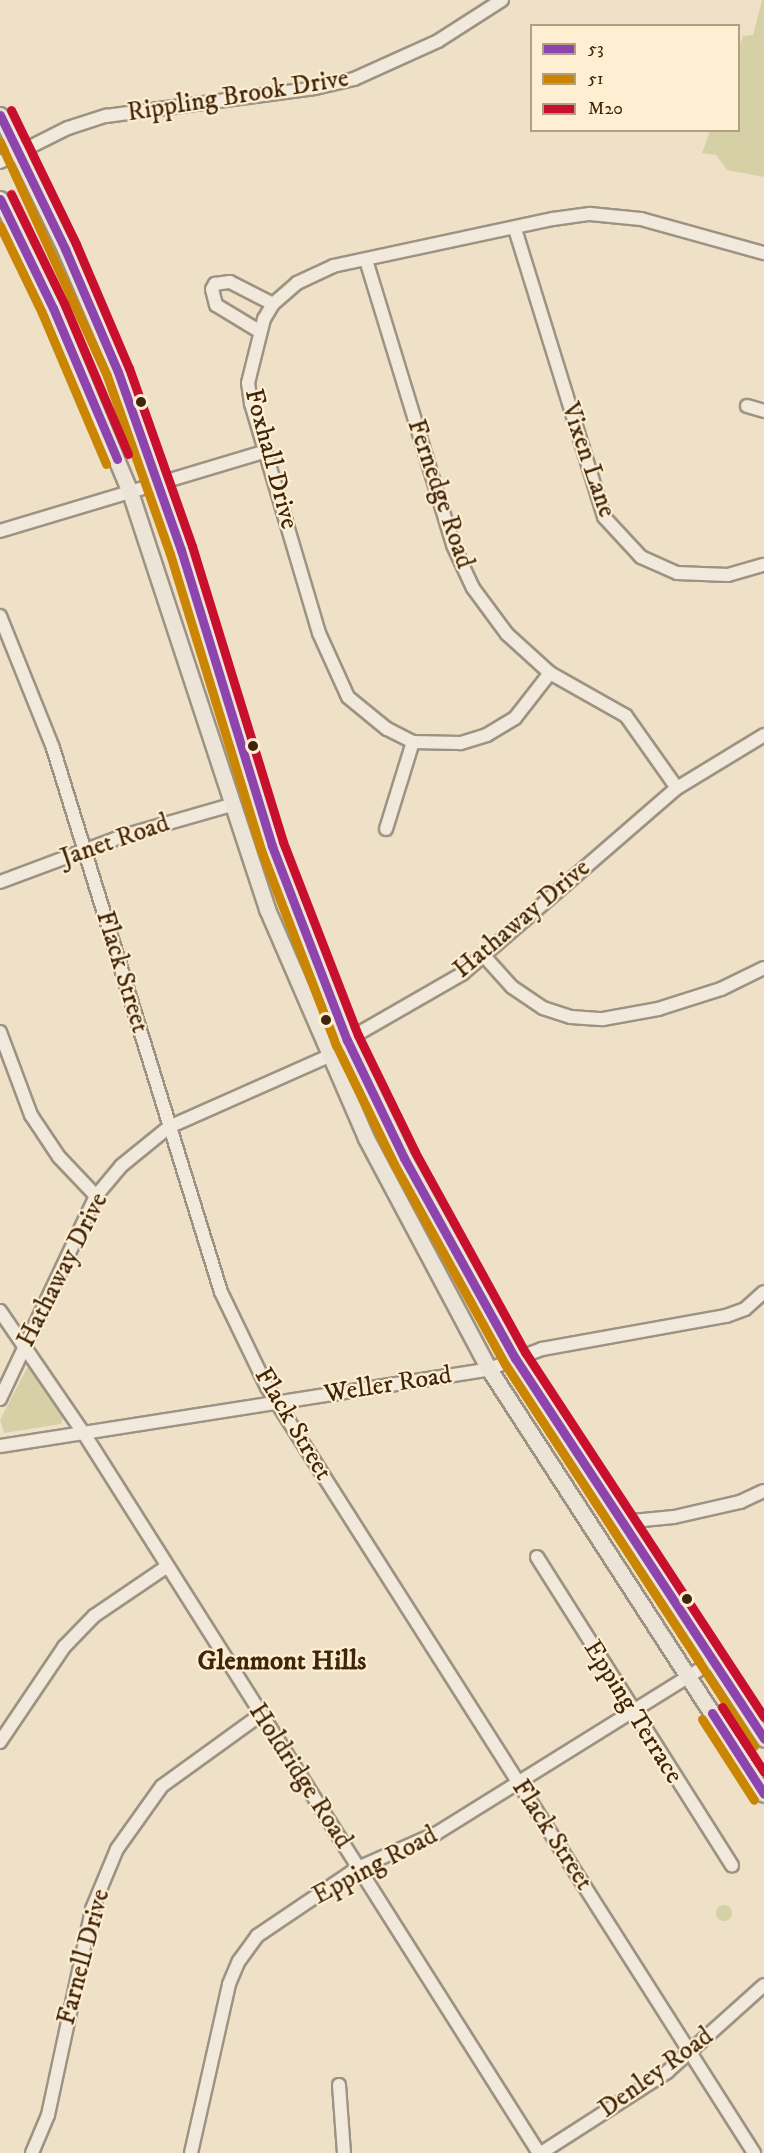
<!DOCTYPE html>
<style>
body{margin:0}
#map{position:relative;width:764px;height:2153px;overflow:hidden;background:#eee1c8;font-family:"IM FELL DW Pica",serif}
div>[style]{position:absolute}
.green>*{inset:0;background:#d6d0a7}
.round{border-radius:50%}
.roads{filter:drop-shadow(2px 0 #9e9382) drop-shadow(-2px 0 #9e9382) drop-shadow(0 2px #9e9382) drop-shadow(0 -2px #9e9382)}
.minor>*{height:12px;margin:-6px;padding:0 6px;transform-origin:6px;border-radius:6px;background:#f0e9dc}
.major>*{height:15px;margin:-7.5px;padding:0 7.5px;transform-origin:7.5px;border-radius:7.5px;background:#ece4d7}
.bus-1>*{height:9px;margin:-4.5px;padding:0 4.5px;transform-origin:4.5px;border-radius:4.5px;background:#8e44ad}
.bus-2>*{height:9px;margin:-4.5px;padding:0 4.5px;transform-origin:4.5px;border-radius:4.5px;background:#ca8603}
.bus-3>*{height:9px;margin:-4.5px;padding:0 4.5px;transform-origin:4.5px;border-radius:4.5px;background:#c8102e}
.dots>*{width:16px;height:16px;translate:-50% -50%;box-sizing:border-box;border:3px solid #feeed2;border-radius:50%}
span{translate:-50% -50%;white-space:nowrap;text-align:center;line-height:1.15;-webkit-text-stroke:4.5px #feeed2;paint-order:stroke}
.street-label{font-size:26px;color:#41250b}
.neighbourhood-label{font-size:27px;color:#41250b;font-weight:700}
.legend{position:absolute;left:530px;top:24px;width:210px;height:108px;box-sizing:border-box;background:#feeed2;border:2px solid #b29e82;margin:0;padding:8px 10px;list-style:none;font-size:18px;color:#41250b}
.legend li{display:flex;align-items:center;gap:12px;height:30px}
.legend b{width:30px;border:2px solid #b29e82}
</style>
<div id="map">
<div class="green">
<div style="clip-path:polygon(762px 0,764px 0,764px 177px,727px 170px,716px 155px,702px 153px,710px 131px,738px 130px,739px 48px,743px 36px,753px 35px)"></div>
<div style="clip-path:polygon(27px 1368px,35px 1369px,64px 1415px,61px 1424px,4px 1433px,0 1420px)"></div>
<div class="round" style="left:716px;top:1905px;width:16px;height:16px"></div>
</div>
<div class="roads">
<div class="minor">
<div style="left:0;top:162px;width:76px;rotate:-26.6deg"></div>
<div style="left:68px;top:128px;width:40px;rotate:-18deg"></div>
<div style="left:106px;top:116px;width:211px;rotate:-7.6deg"></div>
<div style="left:315px;top:88px;width:40px;rotate:-13deg"></div>
<div style="left:354px;top:79px;width:92px;rotate:-24.3deg"></div>
<div style="left:438px;top:41px;width:76px;rotate:-32.6deg"></div>
<div style="left:515px;top:229px;width:301px;rotate:72.8deg"></div>
<div style="left:604px;top:517px;width:54px;rotate:47.2deg"></div>
<div style="left:641px;top:557px;width:39px;rotate:24deg"></div>
<div style="left:677px;top:573px;width:51px;rotate:2.2deg"></div>
<div style="left:728px;top:575px;width:37px;rotate:-16deg"></div>
<div style="left:366px;top:260px;width:298px;rotate:73deg"></div>
<div style="left:453px;top:545px;width:47px;rotate:65.1deg"></div>
<div style="left:473px;top:588px;width:57px;rotate:53.5deg"></div>
<div style="left:507px;top:634px;width:58px;rotate:42.2deg"></div>
<div style="left:550px;top:673px;width:87px;rotate:29.5deg"></div>
<div style="left:626px;top:716px;width:88px;rotate:54.7deg"></div>
<div style="left:259px;top:331px;width:50px;rotate:-148.8deg"></div>
<div style="left:216px;top:305px;width:16px;rotate:-104deg"></div>
<div style="left:212px;top:289px;width:6px;rotate:-59deg"></div>
<div style="left:215px;top:284px;width:15px;rotate:-8deg"></div>
<div style="left:230px;top:282px;width:48px;rotate:27.1deg"></div>
<div style="left:747px;top:406px;width:18px;rotate:16deg"></div>
<div style="left:0;top:531px;width:275px;rotate:-16.7deg"></div>
<div style="left:0;top:616px;width:142px;rotate:68.1deg"></div>
<div style="left:53px;top:748px;width:569px;rotate:72.84deg"></div>
<div style="left:221px;top:1292px;width:106px;rotate:64.2deg"></div>
<div style="left:267px;top:1387px;width:908px;rotate:57.55deg"></div>
<div style="left:550px;top:673px;width:57px;rotate:127.9deg"></div>
<div style="left:515px;top:718px;width:33px;rotate:149deg"></div>
<div style="left:487px;top:735px;width:28px;rotate:163deg"></div>
<div style="left:460px;top:743px;width:47px;rotate:-178.8deg"></div>
<div style="left:413px;top:742px;width:29px;rotate:-153deg"></div>
<div style="left:387px;top:729px;width:50px;rotate:-140.6deg"></div>
<div style="left:348px;top:697px;width:70px;rotate:-114.4deg"></div>
<div style="left:319px;top:633px;width:239px;rotate:-106.5deg"></div>
<div style="left:251px;top:404px;width:21px;rotate:-98deg"></div>
<div style="left:248px;top:383px;width:66px;rotate:-76deg"></div>
<div style="left:264px;top:319px;width:17px;rotate:-59deg"></div>
<div style="left:273px;top:304px;width:32px;rotate:-41deg"></div>
<div style="left:297px;top:283px;width:40px;rotate:-25deg"></div>
<div style="left:333px;top:266px;width:225px;rotate:-12.1deg"></div>
<div style="left:553px;top:219px;width:37px;rotate:-8deg"></div>
<div style="left:590px;top:214px;width:51px;rotate:5.6deg"></div>
<div style="left:641px;top:219px;width:128px;rotate:15.5deg"></div>
<div style="left:386px;top:829px;width:91px;rotate:-72.8deg"></div>
<div style="left:0;top:882px;width:131px;rotate:-20.5deg"></div>
<div style="left:123px;top:836px;width:112px;rotate:-16deg"></div>
<div style="left:485px;top:957px;width:40px;rotate:48deg"></div>
<div style="left:512px;top:987px;width:37px;rotate:34deg"></div>
<div style="left:543px;top:1008px;width:29px;rotate:18deg"></div>
<div style="left:571px;top:1017px;width:32px;rotate:4deg"></div>
<div style="left:603px;top:1019px;width:56px;rotate:-10.3deg"></div>
<div style="left:658px;top:1009px;width:66px;rotate:-17.6deg"></div>
<div style="left:721px;top:989px;width:48px;rotate:-26deg"></div>
<div style="left:0;top:1032px;width:89px;rotate:69.5deg"></div>
<div style="left:31px;top:1115px;width:50px;rotate:56.3deg"></div>
<div style="left:59px;top:1157px;width:54px;rotate:46.5deg"></div>
<div style="left:0;top:1311px;width:147px;rotate:55.6deg"></div>
<div style="left:83px;top:1432px;width:853px;rotate:57.69deg"></div>
<div style="left:0;top:1399px;width:225px;rotate:-64.7deg"></div>
<div style="left:96px;top:1196px;width:39px;rotate:-50deg"></div>
<div style="left:121px;top:1166px;width:62px;rotate:-39.1deg"></div>
<div style="left:169px;top:1127px;width:175px;rotate:-23.9deg"></div>
<div style="left:329px;top:1056px;width:24px;rotate:-42deg"></div>
<div style="left:347px;top:1040px;width:133px;rotate:-29.9deg"></div>
<div style="left:462px;top:974px;width:284px;rotate:-40.9deg"></div>
<div style="left:677px;top:788px;width:102px;rotate:-31.3deg"></div>
<div style="left:0;top:1446px;width:495px;rotate:-8.9deg"></div>
<div style="left:489px;top:1369px;width:57px;rotate:-20.7deg"></div>
<div style="left:542px;top:1349px;width:187px;rotate:-10.2deg"></div>
<div style="left:726px;top:1316px;width:20px;rotate:-20deg"></div>
<div style="left:745px;top:1309px;width:25px;rotate:-42deg"></div>
<div style="left:622px;top:1522px;width:52px;rotate:-5.5deg"></div>
<div style="left:674px;top:1517px;width:68px;rotate:-12.8deg"></div>
<div style="left:740px;top:1502px;width:26px;rotate:-25deg"></div>
<div style="left:537px;top:1557px;width:365px;rotate:57.7deg"></div>
<div style="left:0;top:1742px;width:115px;rotate:-56deg"></div>
<div style="left:64px;top:1647px;width:43px;rotate:-45.9deg"></div>
<div style="left:94px;top:1616px;width:87px;rotate:-34.2deg"></div>
<div style="left:339px;top:2085px;width:68px;rotate:85.8deg"></div>
<div style="left:32px;top:2153px;width:41px;rotate:-67.2deg"></div>
<div style="left:48px;top:2115px;width:211px;rotate:-77.9deg"></div>
<div style="left:92px;top:1909px;width:65px;rotate:-67.4deg"></div>
<div style="left:117px;top:1849px;width:77px;rotate:-54.5deg"></div>
<div style="left:162px;top:1786px;width:121px;rotate:-35.9deg"></div>
<div style="left:191px;top:2153px;width:173px;rotate:-77.3deg"></div>
<div style="left:229px;top:1984px;width:25px;rotate:-67deg"></div>
<div style="left:239px;top:1961px;width:31px;rotate:-54deg"></div>
<div style="left:257px;top:1936px;width:122px;rotate:-34deg"></div>
<div style="left:358px;top:1868px;width:86px;rotate:-23.9deg"></div>
<div style="left:437px;top:1833px;width:325px;rotate:-31.9deg"></div>
<div style="left:541px;top:2153px;width:150px;rotate:-32.7deg"></div>
<div style="left:667px;top:2072px;width:130px;rotate:-41.9deg"></div>
</div>
<div class="major">
<div style="left:0;top:115px;width:149px;rotate:64.1deg"></div>
<div style="left:65px;top:249px;width:134px;rotate:66.7deg"></div>
<div style="left:118px;top:372px;width:189px;rotate:70.5deg"></div>
<div style="left:181px;top:550px;width:310px;rotate:72.9deg"></div>
<div style="left:272px;top:846px;width:208px;rotate:68.9deg"></div>
<div style="left:347px;top:1040px;width:131px;rotate:64.2deg"></div>
<div style="left:404px;top:1158px;width:229px;rotate:61deg"></div>
<div style="left:515px;top:1358px;width:455px;rotate:56.8deg"></div>
<div style="left:0;top:199px;width:121px;rotate:64.1deg"></div>
<div style="left:53px;top:308px;width:199px;rotate:67.3deg"></div>
<div style="left:130px;top:492px;width:439px;rotate:71.8deg"></div>
<div style="left:267px;top:909px;width:249px;rotate:66.6deg"></div>
<div style="left:366px;top:1138px;width:262px;rotate:62deg"></div>
<div style="left:489px;top:1369px;width:506px;rotate:57.09deg"></div>
</div>
</div>
<div class="bus-1">
<div style="left:0;top:115px;width:149px;rotate:64.1deg"></div>
<div style="left:65px;top:249px;width:134px;rotate:66.7deg"></div>
<div style="left:118px;top:372px;width:189px;rotate:70.5deg"></div>
<div style="left:181px;top:550px;width:310px;rotate:72.9deg"></div>
<div style="left:272px;top:846px;width:208px;rotate:68.9deg"></div>
<div style="left:347px;top:1040px;width:131px;rotate:64.2deg"></div>
<div style="left:404px;top:1158px;width:229px;rotate:61deg"></div>
<div style="left:515px;top:1358px;width:455px;rotate:56.8deg"></div>
<div style="left:0;top:199px;width:121px;rotate:64.1deg"></div>
<div style="left:53px;top:308px;width:164px;rotate:67deg"></div>
<div style="left:712px;top:1713px;width:96px;rotate:57.3deg"></div>
</div>
<div class="bus-2">
<div style="left:0;top:142px;width:257px;rotate:65.4deg"></div>
<div style="left:107px;top:376px;width:189px;rotate:70.5deg"></div>
<div style="left:170px;top:554px;width:310px;rotate:72.9deg"></div>
<div style="left:261px;top:850px;width:209px;rotate:69deg"></div>
<div style="left:336px;top:1045px;width:132px;rotate:64deg"></div>
<div style="left:394px;top:1164px;width:229px;rotate:61deg"></div>
<div style="left:505px;top:1364px;width:456px;rotate:56.9deg"></div>
<div style="left:0;top:226px;width:97px;rotate:64.2deg"></div>
<div style="left:42px;top:313px;width:164px;rotate:67deg"></div>
<div style="left:702px;top:1719px;width:96px;rotate:57.3deg"></div>
</div>
<div class="bus-3">
<div style="left:11px;top:110px;width:149px;rotate:64.1deg"></div>
<div style="left:76px;top:244px;width:135px;rotate:66.9deg"></div>
<div style="left:129px;top:368px;width:189px;rotate:70.5deg"></div>
<div style="left:192px;top:546px;width:310px;rotate:72.9deg"></div>
<div style="left:283px;top:842px;width:207px;rotate:68.8deg"></div>
<div style="left:358px;top:1035px;width:130px;rotate:64deg"></div>
<div style="left:415px;top:1152px;width:228px;rotate:61.2deg"></div>
<div style="left:525px;top:1352px;width:436px;rotate:56.8deg"></div>
<div style="left:11px;top:194px;width:121px;rotate:64.1deg"></div>
<div style="left:64px;top:303px;width:164px;rotate:67deg"></div>
<div style="left:722px;top:1707px;width:77px;rotate:57.1deg"></div>
</div>
<div class="dots">
<div style="left:141px;top:402px;background:#41250b"></div>
<div style="left:253px;top:746px;background:#41250b"></div>
<div style="left:326px;top:1020px;background:#41250b"></div>
<div style="left:687px;top:1599px;background:#41250b"></div>
</div>
<div class="street-label">
<span style="left:238px;top:96px;rotate:-9deg">Rippling Brook Drive</span>
<span style="left:271px;top:459px;rotate:75deg">Foxhall Drive</span>
<span style="left:588px;top:460px;rotate:71deg">Vixen Lane</span>
<span style="left:440px;top:494px;rotate:71deg">Fernedge Road</span>
<span style="left:115px;top:841px;rotate:-19deg">Janet Road</span>
<span style="left:522px;top:919px;rotate:-40deg">Hathaway Drive</span>
<span style="left:122px;top:972px;rotate:73deg">Flack Street</span>
<span style="left:63px;top:1270px;rotate:-63deg">Hathaway Drive</span>
<span style="left:388px;top:1385px;rotate:-9deg">Weller Road</span>
<span style="left:293px;top:1424px;rotate:59deg">Flack Street</span>
<span style="left:633px;top:1712px;rotate:58deg">Epping Terrace</span>
<span style="left:300px;top:1776px;rotate:57deg">Holdridge Road</span>
<span style="left:552px;top:1835px;rotate:57deg">Flack Street</span>
<span style="left:375px;top:1866px;rotate:-28deg">Epping Road</span>
<span style="left:84px;top:1957px;rotate:-75deg">Farnell Drive</span>
<span style="left:656px;top:2073px;rotate:-36deg">Denley Road</span>
</div>
<div class="neighbourhood-label">
<span style="left:282px;top:1662px">Glenmont Hills</span>
</div>
<ul class="legend">
<li><b style="height:8px;background:#8e44ad"></b>53</li>
<li><b style="height:8px;background:#ca8603"></b>51</li>
<li><b style="height:8px;background:#c8102e"></b>M20</li>
</ul>
</div>
